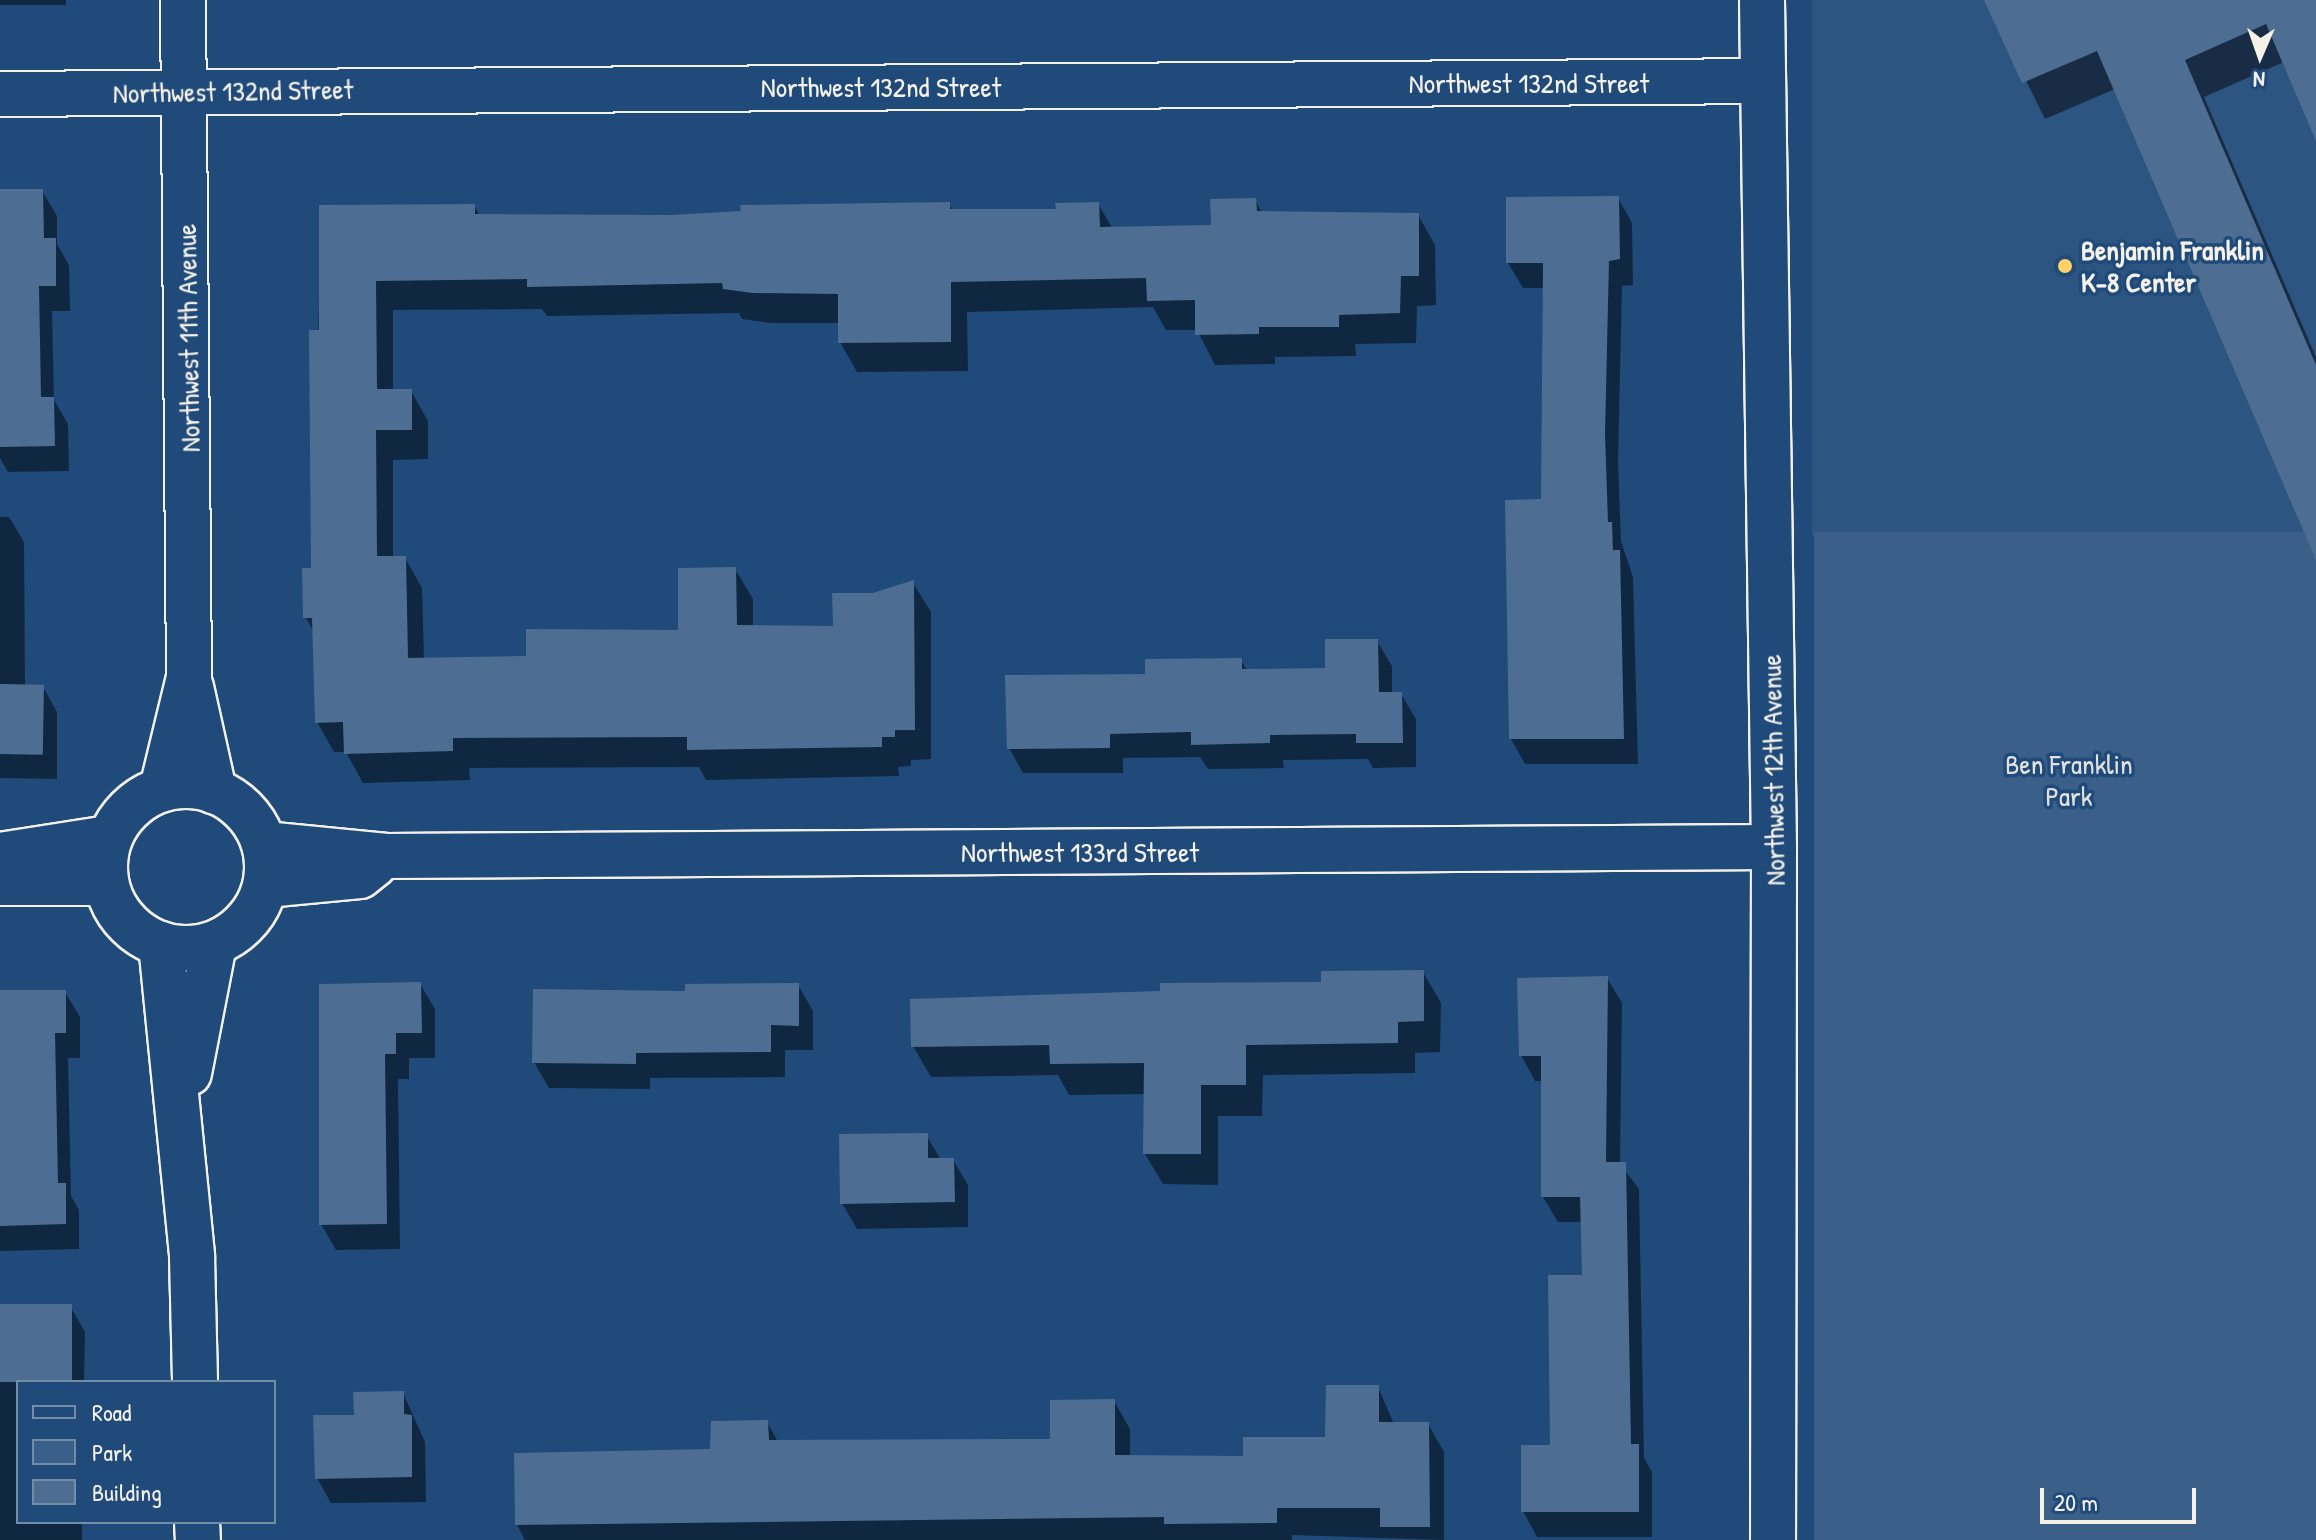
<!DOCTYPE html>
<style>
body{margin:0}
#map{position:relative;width:2316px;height:1540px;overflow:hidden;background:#1f4a7a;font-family:"Patrick Hand",sans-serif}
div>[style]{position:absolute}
.built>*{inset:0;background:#2d5581;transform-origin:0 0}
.green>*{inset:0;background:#3a5f88;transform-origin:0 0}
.shadow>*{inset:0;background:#0007;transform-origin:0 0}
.building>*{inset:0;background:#4d6e92;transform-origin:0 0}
.roads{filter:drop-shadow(2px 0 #f4f1e8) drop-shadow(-2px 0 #f4f1e8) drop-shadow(0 2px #f4f1e8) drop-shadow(0 -2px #f4f1e8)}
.street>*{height:44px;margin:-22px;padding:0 22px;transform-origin:22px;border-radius:22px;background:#1f4a7a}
.street>.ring{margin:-22px;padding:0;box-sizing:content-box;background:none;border:44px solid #1f4a7a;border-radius:50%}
.secondary>*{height:44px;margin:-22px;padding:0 22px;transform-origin:22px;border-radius:22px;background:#1f4a7a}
.dots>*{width:22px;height:22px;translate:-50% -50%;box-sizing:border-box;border:4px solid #1f4a7a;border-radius:50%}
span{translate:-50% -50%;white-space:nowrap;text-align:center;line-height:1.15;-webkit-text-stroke:7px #1f4a7a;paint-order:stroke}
.street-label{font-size:28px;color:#f4f1e8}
.poi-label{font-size:28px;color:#f4f1e8;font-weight:700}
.left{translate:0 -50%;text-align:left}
.park-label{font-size:28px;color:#e1e2de}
.legend{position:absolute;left:16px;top:1380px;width:260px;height:144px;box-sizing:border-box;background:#1f4a7a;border:2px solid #748da6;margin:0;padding:10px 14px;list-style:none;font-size:24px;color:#f4f1e8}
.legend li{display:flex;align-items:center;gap:16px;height:40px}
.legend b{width:40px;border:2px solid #748da6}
.north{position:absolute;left:2220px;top:16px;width:80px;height:80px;-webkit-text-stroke:6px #1f4a7a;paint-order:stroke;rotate:182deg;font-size:22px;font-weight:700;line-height:32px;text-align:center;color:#f4f1e8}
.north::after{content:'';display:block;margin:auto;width:28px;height:36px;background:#f4f1e8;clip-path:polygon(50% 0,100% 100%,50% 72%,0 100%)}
.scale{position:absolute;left:2040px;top:1488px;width:156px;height:36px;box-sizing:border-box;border:4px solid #f4f1e8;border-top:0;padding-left:10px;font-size:24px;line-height:28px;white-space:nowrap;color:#f4f1e8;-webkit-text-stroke:6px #1f4a7a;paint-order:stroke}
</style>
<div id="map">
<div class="built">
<div style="left:1812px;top:0;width:504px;height:536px"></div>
</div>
<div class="green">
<div style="left:2316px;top:532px;width:1008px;height:502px;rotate:90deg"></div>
</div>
<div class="shadow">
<div style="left:0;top:0;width:66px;height:5px"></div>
<div style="clip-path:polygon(1986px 0,2316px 0,2316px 136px,2284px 62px,2204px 97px,2316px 357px,2316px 543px,2115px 89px,2045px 119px)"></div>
<div style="clip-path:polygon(0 191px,42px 191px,57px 216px,57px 244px,69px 265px,70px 311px,52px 311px,54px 400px,68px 424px,69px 471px,8px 472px,0 458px)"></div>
<div style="clip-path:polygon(1618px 198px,1632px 223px,1633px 285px,1622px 286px,1618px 461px,1621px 541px,1633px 577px,1638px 764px,1525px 764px,1511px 739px,1543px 501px,1544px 288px,1523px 288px,1508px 263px)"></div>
<div style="clip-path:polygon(1255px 200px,1262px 213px,1418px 215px,1435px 245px,1436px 305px,1417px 306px,1416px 343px,1355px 344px,1356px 356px,1275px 357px,1275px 364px,1215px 365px,1197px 330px,1166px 330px,1153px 307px,967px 312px,968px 371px,857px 372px,840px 342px,840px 323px,771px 323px,742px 319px,739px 313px,547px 316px,542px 309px,393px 310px,393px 391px,411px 391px,428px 421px,428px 459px,393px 460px,393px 558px,405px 558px,422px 588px,424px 660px,528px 658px,680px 632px,735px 569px,753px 599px,753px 627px,835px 628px,873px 595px,913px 583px,931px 612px,931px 759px,911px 760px,911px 766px,898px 767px,899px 776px,706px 780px,699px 767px,469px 768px,470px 780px,363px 783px,346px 752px,334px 752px,317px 722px,315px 633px,305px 617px,313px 570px,321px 207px,474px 206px,480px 216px,672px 217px,949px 204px,953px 211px,1058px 211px,1098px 204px,1113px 229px,1213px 227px)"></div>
<div style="clip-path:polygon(0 517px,9px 517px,24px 542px,25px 686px,43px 687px,57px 712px,57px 779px,0 778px)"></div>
<div style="clip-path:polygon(1377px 641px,1392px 666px,1392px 694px,1401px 694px,1416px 719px,1416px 767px,1373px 768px,1368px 759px,1283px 760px,1284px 768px,1208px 769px,1200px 757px,1123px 758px,1123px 773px,1023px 773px,1009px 748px,1147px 676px,1241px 660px,1247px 671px,1327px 670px)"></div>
<div style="clip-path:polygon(1423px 972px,1441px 1003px,1440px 1052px,1415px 1053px,1415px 1073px,1263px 1075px,1262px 1116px,1218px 1116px,1218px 1185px,1163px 1184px,1145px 1154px,1146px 1094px,1069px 1095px,1058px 1075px,931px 1077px,913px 1046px,1162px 992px,1323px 984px)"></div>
<div style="clip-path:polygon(1607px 978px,1622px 1003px,1620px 1164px,1639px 1189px,1644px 1458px,1652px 1472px,1652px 1537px,1537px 1537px,1523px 1511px,1552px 1447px,1584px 1277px,1583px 1222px,1558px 1222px,1543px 1197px,1543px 1081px,1535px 1081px,1521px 1055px)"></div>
<div style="clip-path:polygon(420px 984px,435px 1009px,435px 1058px,409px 1058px,409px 1079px,398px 1079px,400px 1249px,336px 1250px,321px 1224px,321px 986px)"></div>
<div style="clip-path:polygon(798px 985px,813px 1011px,813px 1050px,785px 1050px,785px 1077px,650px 1078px,650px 1089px,549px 1088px,534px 1062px,687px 993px)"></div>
<div style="clip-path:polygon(0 992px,65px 992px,80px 1017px,80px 1058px,68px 1058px,71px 1196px,79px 1210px,79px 1249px,0 1251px)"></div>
<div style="clip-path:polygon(926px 1135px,941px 1160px,953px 1160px,968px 1185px,968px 1227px,857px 1229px,842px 1203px)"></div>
<div style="clip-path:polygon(70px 1306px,85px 1332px,84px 1382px,18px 1382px,18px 1522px,82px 1522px,82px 1540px,0 1540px,0 1307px)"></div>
<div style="clip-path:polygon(1378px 1387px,1394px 1424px,1428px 1424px,1444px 1452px,1444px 1540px,1292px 1535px,1292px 1540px,525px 1540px,517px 1525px,712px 1451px,767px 1422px,778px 1442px,1052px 1441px,1114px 1401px,1130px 1429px,1130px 1457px,1245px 1458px,1327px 1439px)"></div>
<div style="clip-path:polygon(403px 1393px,425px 1442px,426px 1502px,331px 1503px,317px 1478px,356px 1417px)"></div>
</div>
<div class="building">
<div style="clip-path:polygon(1984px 0,2316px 0,2316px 141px,2266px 24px,2185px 60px,2316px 365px,2316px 560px,2097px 51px,2022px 83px)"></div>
<div style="clip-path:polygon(0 189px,43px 189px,44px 238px,56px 238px,56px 286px,39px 286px,41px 397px,54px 397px,55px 446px,0 447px)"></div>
<div style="clip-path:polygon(1619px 196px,1620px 259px,1609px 261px,1605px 434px,1608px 522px,1612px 522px,1613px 550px,1620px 550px,1624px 739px,1509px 739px,1505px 500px,1541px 499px,1543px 263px,1506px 263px,1506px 197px)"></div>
<div style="clip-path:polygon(1256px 198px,1257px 211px,1419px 213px,1419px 276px,1401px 276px,1400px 313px,1339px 315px,1339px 327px,1259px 327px,1259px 334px,1195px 335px,1195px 300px,1147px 301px,1146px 278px,951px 282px,951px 342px,838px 343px,838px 294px,753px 293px,723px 289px,722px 283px,527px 287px,527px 279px,376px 281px,377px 389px,412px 389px,412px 430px,376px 430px,377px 556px,406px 556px,408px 658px,526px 656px,526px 629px,678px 630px,678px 568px,736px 567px,737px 625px,833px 626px,832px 593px,873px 593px,914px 580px,915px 730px,895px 730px,895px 737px,882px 737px,882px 747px,687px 750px,687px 737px,453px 738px,453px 751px,344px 754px,343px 722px,315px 723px,312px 618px,303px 618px,302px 568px,311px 568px,309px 330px,319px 330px,319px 205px,475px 204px,475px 214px,672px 215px,741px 211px,740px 205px,950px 202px,950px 209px,1056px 209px,1055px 203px,1099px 202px,1100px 227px,1211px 225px,1210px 199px)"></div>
<div style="clip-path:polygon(1325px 639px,1378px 639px,1379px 692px,1402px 692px,1403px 743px,1356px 743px,1356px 734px,1270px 735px,1270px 743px,1191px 745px,1191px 732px,1110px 734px,1110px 748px,1007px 749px,1005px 675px,1145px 674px,1145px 659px,1242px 658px,1242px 669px,1325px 668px)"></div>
<div style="left:0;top:684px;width:44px;height:70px;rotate:1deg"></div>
<div style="clip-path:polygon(1424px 970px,1424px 1021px,1398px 1022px,1398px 1043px,1246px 1045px,1246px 1085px,1201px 1085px,1201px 1154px,1143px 1154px,1144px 1063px,1050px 1064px,1049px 1045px,911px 1047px,910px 999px,1160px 991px,1160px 983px,1321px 982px,1321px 971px)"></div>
<div style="clip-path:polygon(1608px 976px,1606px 1162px,1626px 1162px,1631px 1444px,1639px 1444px,1639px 1512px,1521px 1512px,1521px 1445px,1550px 1445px,1548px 1275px,1582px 1275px,1580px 1197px,1541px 1197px,1541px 1056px,1519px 1056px,1517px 978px)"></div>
<div style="clip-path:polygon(421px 982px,422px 1033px,396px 1033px,396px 1054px,385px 1054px,387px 1224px,319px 1225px,319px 984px)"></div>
<div style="clip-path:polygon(799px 983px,799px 1026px,771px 1025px,771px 1052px,636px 1053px,636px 1064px,532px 1063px,533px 989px,685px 991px,685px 984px)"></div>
<div style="clip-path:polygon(0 990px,66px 990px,66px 1033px,55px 1033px,58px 1183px,66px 1183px,66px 1224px,0 1226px)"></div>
<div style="clip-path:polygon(928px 1133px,928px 1158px,954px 1158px,955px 1202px,840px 1204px,839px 1134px)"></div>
<div style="left:72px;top:1304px;width:78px;height:72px;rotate:90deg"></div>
<div style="clip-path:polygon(1326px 1385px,1379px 1385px,1379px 1422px,1429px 1422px,1430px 1527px,1380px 1527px,1380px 1508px,1277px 1508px,1277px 1523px,1164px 1524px,1164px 1517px,515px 1525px,514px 1453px,710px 1449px,711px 1421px,768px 1420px,769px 1440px,1050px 1439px,1050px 1400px,1115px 1399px,1115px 1455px,1243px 1456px,1243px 1437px,1325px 1437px)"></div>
<div style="clip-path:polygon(404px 1391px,404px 1414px,412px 1415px,412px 1477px,315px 1479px,313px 1415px,354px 1415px,353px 1392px)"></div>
</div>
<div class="roads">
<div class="street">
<div style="left:0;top:94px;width:1763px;rotate:-0.42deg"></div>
<div style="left:191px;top:687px;width:107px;rotate:77.5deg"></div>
<div class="ring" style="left:105px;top:786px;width:118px;height:118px"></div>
<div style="left:162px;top:789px;width:115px;rotate:-76.4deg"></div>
<div style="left:189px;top:677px;width:677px;rotate:-90.51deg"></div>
<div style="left:264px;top:844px;width:123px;rotate:5.6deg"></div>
<div style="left:386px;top:856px;width:1388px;rotate:-0.37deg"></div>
<div style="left:0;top:855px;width:110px;rotate:-8.9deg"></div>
<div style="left:0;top:883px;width:105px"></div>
<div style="left:266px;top:885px;width:94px;rotate:-5.5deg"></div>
<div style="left:360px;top:876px;width:19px;rotate:-39deg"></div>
<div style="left:161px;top:944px;width:315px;rotate:84.3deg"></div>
<div style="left:192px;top:1257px;width:125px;rotate:88.6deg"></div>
<div style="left:189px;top:1073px;width:131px;rotate:-79deg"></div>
<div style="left:197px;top:1522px;width:18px;rotate:87deg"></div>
</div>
<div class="secondary">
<div style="left:1762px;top:0;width:847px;rotate:89.19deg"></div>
<div style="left:1774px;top:847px;width:693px;rotate:90.08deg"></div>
</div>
</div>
<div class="dots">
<div style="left:2065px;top:266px;background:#ffd166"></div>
</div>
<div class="street-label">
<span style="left:1529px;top:83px">Northwest 132nd Street</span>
<span style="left:881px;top:87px">Northwest 132nd Street</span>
<span style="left:233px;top:91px;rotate:-1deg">Northwest 132nd Street</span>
<span style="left:188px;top:338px;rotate:-91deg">Northwest 11th Avenue</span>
<span style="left:1773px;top:770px;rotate:-91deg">Northwest 12th Avenue</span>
<span style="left:1080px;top:852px">Northwest 133rd Street</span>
</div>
<div class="poi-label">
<span class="left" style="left:2081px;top:266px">Benjamin Franklin<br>K-8 Center</span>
</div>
<div class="park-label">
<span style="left:2069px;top:780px">Ben Franklin<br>Park</span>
</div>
<ul class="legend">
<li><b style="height:10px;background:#1f4a7a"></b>Road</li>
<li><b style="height:22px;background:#3a5f88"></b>Park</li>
<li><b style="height:22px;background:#4d6e92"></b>Building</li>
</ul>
<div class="north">N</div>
<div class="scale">20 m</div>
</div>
